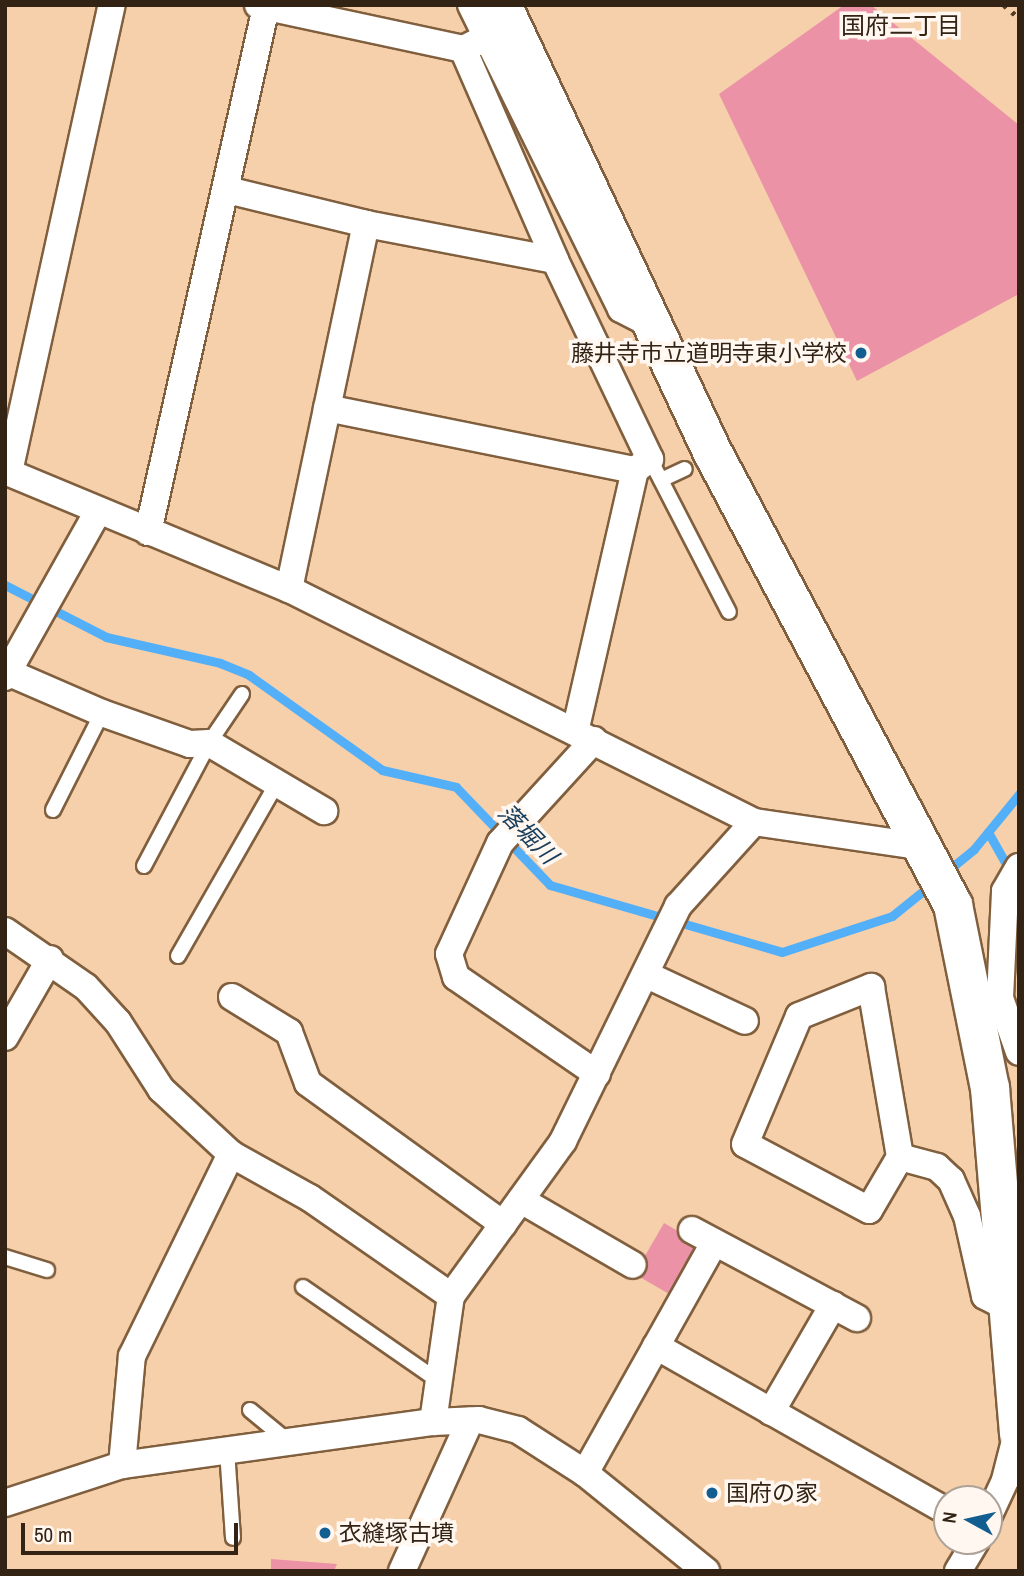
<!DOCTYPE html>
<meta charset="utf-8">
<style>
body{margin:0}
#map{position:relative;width:1024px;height:1576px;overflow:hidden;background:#f6d0ab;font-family:"Archivo Narrow","Noto Sans JP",sans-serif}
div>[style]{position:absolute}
.green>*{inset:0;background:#ec92a7;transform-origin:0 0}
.stream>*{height:9px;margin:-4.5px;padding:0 4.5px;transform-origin:4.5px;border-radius:4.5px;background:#52aff8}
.roads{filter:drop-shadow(2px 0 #805f3e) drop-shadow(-2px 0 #805f3e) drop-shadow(0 2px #805f3e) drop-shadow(0 -2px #805f3e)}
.lane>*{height:14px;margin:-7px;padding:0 7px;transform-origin:7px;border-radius:7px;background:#fff}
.street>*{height:26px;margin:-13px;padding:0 13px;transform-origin:13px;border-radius:13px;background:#fff}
.secondary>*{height:38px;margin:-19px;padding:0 19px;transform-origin:19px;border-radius:19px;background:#fff}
.rail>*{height:5px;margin-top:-2.5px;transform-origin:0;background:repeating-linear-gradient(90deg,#513f2d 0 3.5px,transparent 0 10.5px)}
.dots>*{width:19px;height:19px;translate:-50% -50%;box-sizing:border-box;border:4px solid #fff7f0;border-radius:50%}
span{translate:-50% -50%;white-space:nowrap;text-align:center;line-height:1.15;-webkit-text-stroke:7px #fff7f0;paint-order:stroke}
.poi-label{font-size:23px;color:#322315}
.right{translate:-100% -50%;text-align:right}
.left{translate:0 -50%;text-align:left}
.neighbourhood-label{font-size:24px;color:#322315}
.water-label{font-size:24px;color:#173d5b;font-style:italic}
.frame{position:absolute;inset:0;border:7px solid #322315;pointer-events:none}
.north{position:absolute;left:933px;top:1485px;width:70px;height:70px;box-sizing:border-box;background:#fff7f0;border:2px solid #ada298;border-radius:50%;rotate:278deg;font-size:19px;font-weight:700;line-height:28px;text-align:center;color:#322315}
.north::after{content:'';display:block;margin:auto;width:24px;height:32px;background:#125e91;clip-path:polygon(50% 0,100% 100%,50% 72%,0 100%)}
.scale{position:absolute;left:21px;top:1523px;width:217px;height:32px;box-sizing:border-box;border:4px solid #322315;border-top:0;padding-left:9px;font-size:21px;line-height:24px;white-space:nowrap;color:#322315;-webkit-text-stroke:5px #fff7f0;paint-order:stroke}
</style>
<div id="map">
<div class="green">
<div style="clip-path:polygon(844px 5px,871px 5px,1019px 125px,1019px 294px,857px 381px,719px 94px)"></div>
<div style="left:664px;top:1223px;width:42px;height:59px;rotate:30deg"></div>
<div style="clip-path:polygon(271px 1559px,337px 1564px,334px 1571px,271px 1571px)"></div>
</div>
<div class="stream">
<div style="left:5px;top:585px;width:114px;rotate:27.2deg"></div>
<div style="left:106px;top:637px;width:117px;rotate:12.8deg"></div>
<div style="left:220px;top:663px;width:31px;rotate:22deg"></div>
<div style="left:249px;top:675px;width:163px;rotate:35.5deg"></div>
<div style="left:382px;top:770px;width:76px;rotate:12.9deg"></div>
<div style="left:456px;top:787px;width:136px;rotate:46.2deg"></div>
<div style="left:550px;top:885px;width:241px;rotate:16.1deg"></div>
<div style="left:782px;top:952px;width:116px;rotate:-18.1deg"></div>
<div style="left:892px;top:916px;width:53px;rotate:-38.8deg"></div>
<div style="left:988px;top:832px;width:45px;rotate:60.6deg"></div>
<div style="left:946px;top:872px;width:36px;rotate:-39deg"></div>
<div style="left:974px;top:849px;width:71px;rotate:-50.7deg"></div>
</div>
<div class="roads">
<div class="lane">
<div style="left:650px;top:459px;width:172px;rotate:62.7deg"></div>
<div style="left:661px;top:480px;width:26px;rotate:-25deg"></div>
<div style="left:53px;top:810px;width:109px;rotate:-63.2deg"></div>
<div style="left:144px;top:866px;width:139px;rotate:-62.1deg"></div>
<div style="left:209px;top:743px;width:59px;rotate:-56deg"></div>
<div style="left:178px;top:956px;width:199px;rotate:-60.2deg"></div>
<div style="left:5px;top:1257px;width:44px;rotate:17.2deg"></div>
<div style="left:303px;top:1287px;width:165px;rotate:34.7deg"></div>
<div style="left:250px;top:1410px;width:50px;rotate:39.4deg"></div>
<div style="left:227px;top:1450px;width:88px;rotate:86.1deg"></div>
</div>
<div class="street">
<div style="left:258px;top:5px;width:210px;rotate:12.1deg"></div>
<div style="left:471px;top:5px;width:339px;rotate:63.7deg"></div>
<div style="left:621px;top:309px;width:36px;rotate:27deg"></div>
<div style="left:485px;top:38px;width:25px;rotate:153deg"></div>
<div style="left:463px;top:49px;width:230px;rotate:66.4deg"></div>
<div style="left:555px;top:260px;width:221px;rotate:64.5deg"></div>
<div style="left:650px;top:459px;width:19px;rotate:144deg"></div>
<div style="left:635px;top:470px;width:268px;rotate:102.9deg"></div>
<div style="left:227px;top:190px;width:143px;rotate:13.7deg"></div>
<div style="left:366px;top:224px;width:192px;rotate:10.8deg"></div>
<div style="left:327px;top:408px;width:314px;rotate:11.4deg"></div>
<div style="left:5px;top:471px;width:308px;rotate:22.6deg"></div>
<div style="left:289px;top:589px;width:520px;rotate:26.61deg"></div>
<div style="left:754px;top:822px;width:173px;rotate:8.3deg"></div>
<div style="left:9px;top:472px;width:478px;rotate:-77.6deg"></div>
<div style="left:148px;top:532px;width:538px;rotate:-77.33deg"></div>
<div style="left:289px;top:589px;width:373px;rotate:-78.1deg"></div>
<div style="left:5px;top:671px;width:106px;rotate:23.4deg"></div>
<div style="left:102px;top:713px;width:93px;rotate:19.4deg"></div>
<div style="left:190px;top:744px;width:19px;rotate:-3deg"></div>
<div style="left:209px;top:743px;width:134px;rotate:30.6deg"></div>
<div style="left:5px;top:677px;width:190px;rotate:-60.7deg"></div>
<div style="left:594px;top:740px;width:139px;rotate:132.4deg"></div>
<div style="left:500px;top:843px;width:122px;rotate:114.7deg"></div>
<div style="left:449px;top:954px;width:24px;rotate:73deg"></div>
<div style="left:456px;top:977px;width:171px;rotate:34.5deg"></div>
<div style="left:5px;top:931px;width:98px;rotate:34.7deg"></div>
<div style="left:86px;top:987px;width:47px;rotate:47.6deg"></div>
<div style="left:118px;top:1022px;width:80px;rotate:57.3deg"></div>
<div style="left:161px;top:1089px;width:96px;rotate:42.9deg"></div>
<div style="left:231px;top:1154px;width:90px;rotate:29.1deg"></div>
<div style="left:310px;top:1198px;width:172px;rotate:34.8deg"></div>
<div style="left:647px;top:975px;width:108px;rotate:25.1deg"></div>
<div style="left:871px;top:987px;width:172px;rotate:80.3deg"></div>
<div style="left:900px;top:1157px;width:61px;rotate:120.3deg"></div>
<div style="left:869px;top:1210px;width:140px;rotate:-152deg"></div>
<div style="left:745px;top:1144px;width:139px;rotate:-67.1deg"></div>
<div style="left:799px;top:1016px;width:78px;rotate:-21.9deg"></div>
<div style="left:232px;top:997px;width:67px;rotate:31.6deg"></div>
<div style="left:289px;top:1032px;width:54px;rotate:69.6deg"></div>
<div style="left:308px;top:1083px;width:241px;rotate:35.9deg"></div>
<div style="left:1000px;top:998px;width:107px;rotate:-87.3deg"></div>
<div style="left:1005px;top:891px;width:28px;rotate:-60deg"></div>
<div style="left:985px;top:1001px;width:15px;rotate:-11deg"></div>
<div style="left:1000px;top:998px;width:57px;rotate:70.6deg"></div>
<div style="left:5px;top:1037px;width:90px;rotate:-60deg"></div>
<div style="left:900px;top:1157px;width:38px;rotate:15deg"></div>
<div style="left:937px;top:1167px;width:19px;rotate:43deg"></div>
<div style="left:951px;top:1180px;width:39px;rotate:66deg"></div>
<div style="left:967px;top:1216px;width:82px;rotate:77.3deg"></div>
<div style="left:985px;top:1296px;width:29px;rotate:27deg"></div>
<div style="left:521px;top:1200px;width:129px;rotate:30.1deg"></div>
<div style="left:692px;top:1230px;width:187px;rotate:28.1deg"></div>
<div style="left:656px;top:1346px;width:335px;rotate:29.6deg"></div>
<div style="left:771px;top:1412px;width:124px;rotate:-59.9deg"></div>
<div style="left:433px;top:1422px;width:127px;rotate:-81.9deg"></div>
<div style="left:451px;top:1296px;width:191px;rotate:-54.1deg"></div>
<div style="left:563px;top:1141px;width:262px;rotate:-63.9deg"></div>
<div style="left:678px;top:906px;width:113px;rotate:-47.9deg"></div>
<div style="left:122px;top:1465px;width:109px;rotate:-84.8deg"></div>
<div style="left:132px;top:1356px;width:225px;rotate:-63.9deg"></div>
<div style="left:585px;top:1473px;width:264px;rotate:-60.7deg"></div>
<div style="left:5px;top:1503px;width:123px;rotate:-18deg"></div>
<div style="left:122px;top:1465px;width:314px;rotate:-7.9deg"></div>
<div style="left:433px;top:1422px;width:46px;rotate:-2.5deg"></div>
<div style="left:479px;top:1420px;width:40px;rotate:14.4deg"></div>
<div style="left:518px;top:1430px;width:80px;rotate:32.7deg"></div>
<div style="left:585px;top:1473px;width:156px;rotate:39deg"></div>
<div style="left:989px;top:1515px;width:38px;rotate:-65deg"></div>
<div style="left:1005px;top:1480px;width:49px;rotate:-75.7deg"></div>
<div style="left:402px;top:1571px;width:165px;rotate:-65.6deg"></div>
<div style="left:958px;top:1571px;width:35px;rotate:-59deg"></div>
</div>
<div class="secondary">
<div style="left:502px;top:5px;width:497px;rotate:64.8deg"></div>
<div style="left:714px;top:455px;width:510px;rotate:62.03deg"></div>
<div style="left:953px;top:905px;width:187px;rotate:78.6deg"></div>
<div style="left:990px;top:1088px;width:348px;rotate:85.2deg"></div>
</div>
</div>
<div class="rail">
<div style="left:1004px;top:5px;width:20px;rotate:41deg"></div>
</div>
<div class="dots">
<div style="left:861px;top:353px;background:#125e91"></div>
<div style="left:712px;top:1493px;background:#125e91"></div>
<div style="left:325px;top:1533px;background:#125e91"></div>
</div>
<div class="poi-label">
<span class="right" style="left:847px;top:353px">藤井寺市立道明寺東小学校</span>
<span class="left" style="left:726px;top:1493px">国府の家</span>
<span class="left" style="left:339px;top:1533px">衣縫塚古墳</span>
</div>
<div class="neighbourhood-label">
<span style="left:901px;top:26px">国府二丁目</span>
</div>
<div class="water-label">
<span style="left:528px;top:834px;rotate:46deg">落堀川</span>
</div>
<div class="frame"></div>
<div class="north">N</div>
<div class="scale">50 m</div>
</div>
